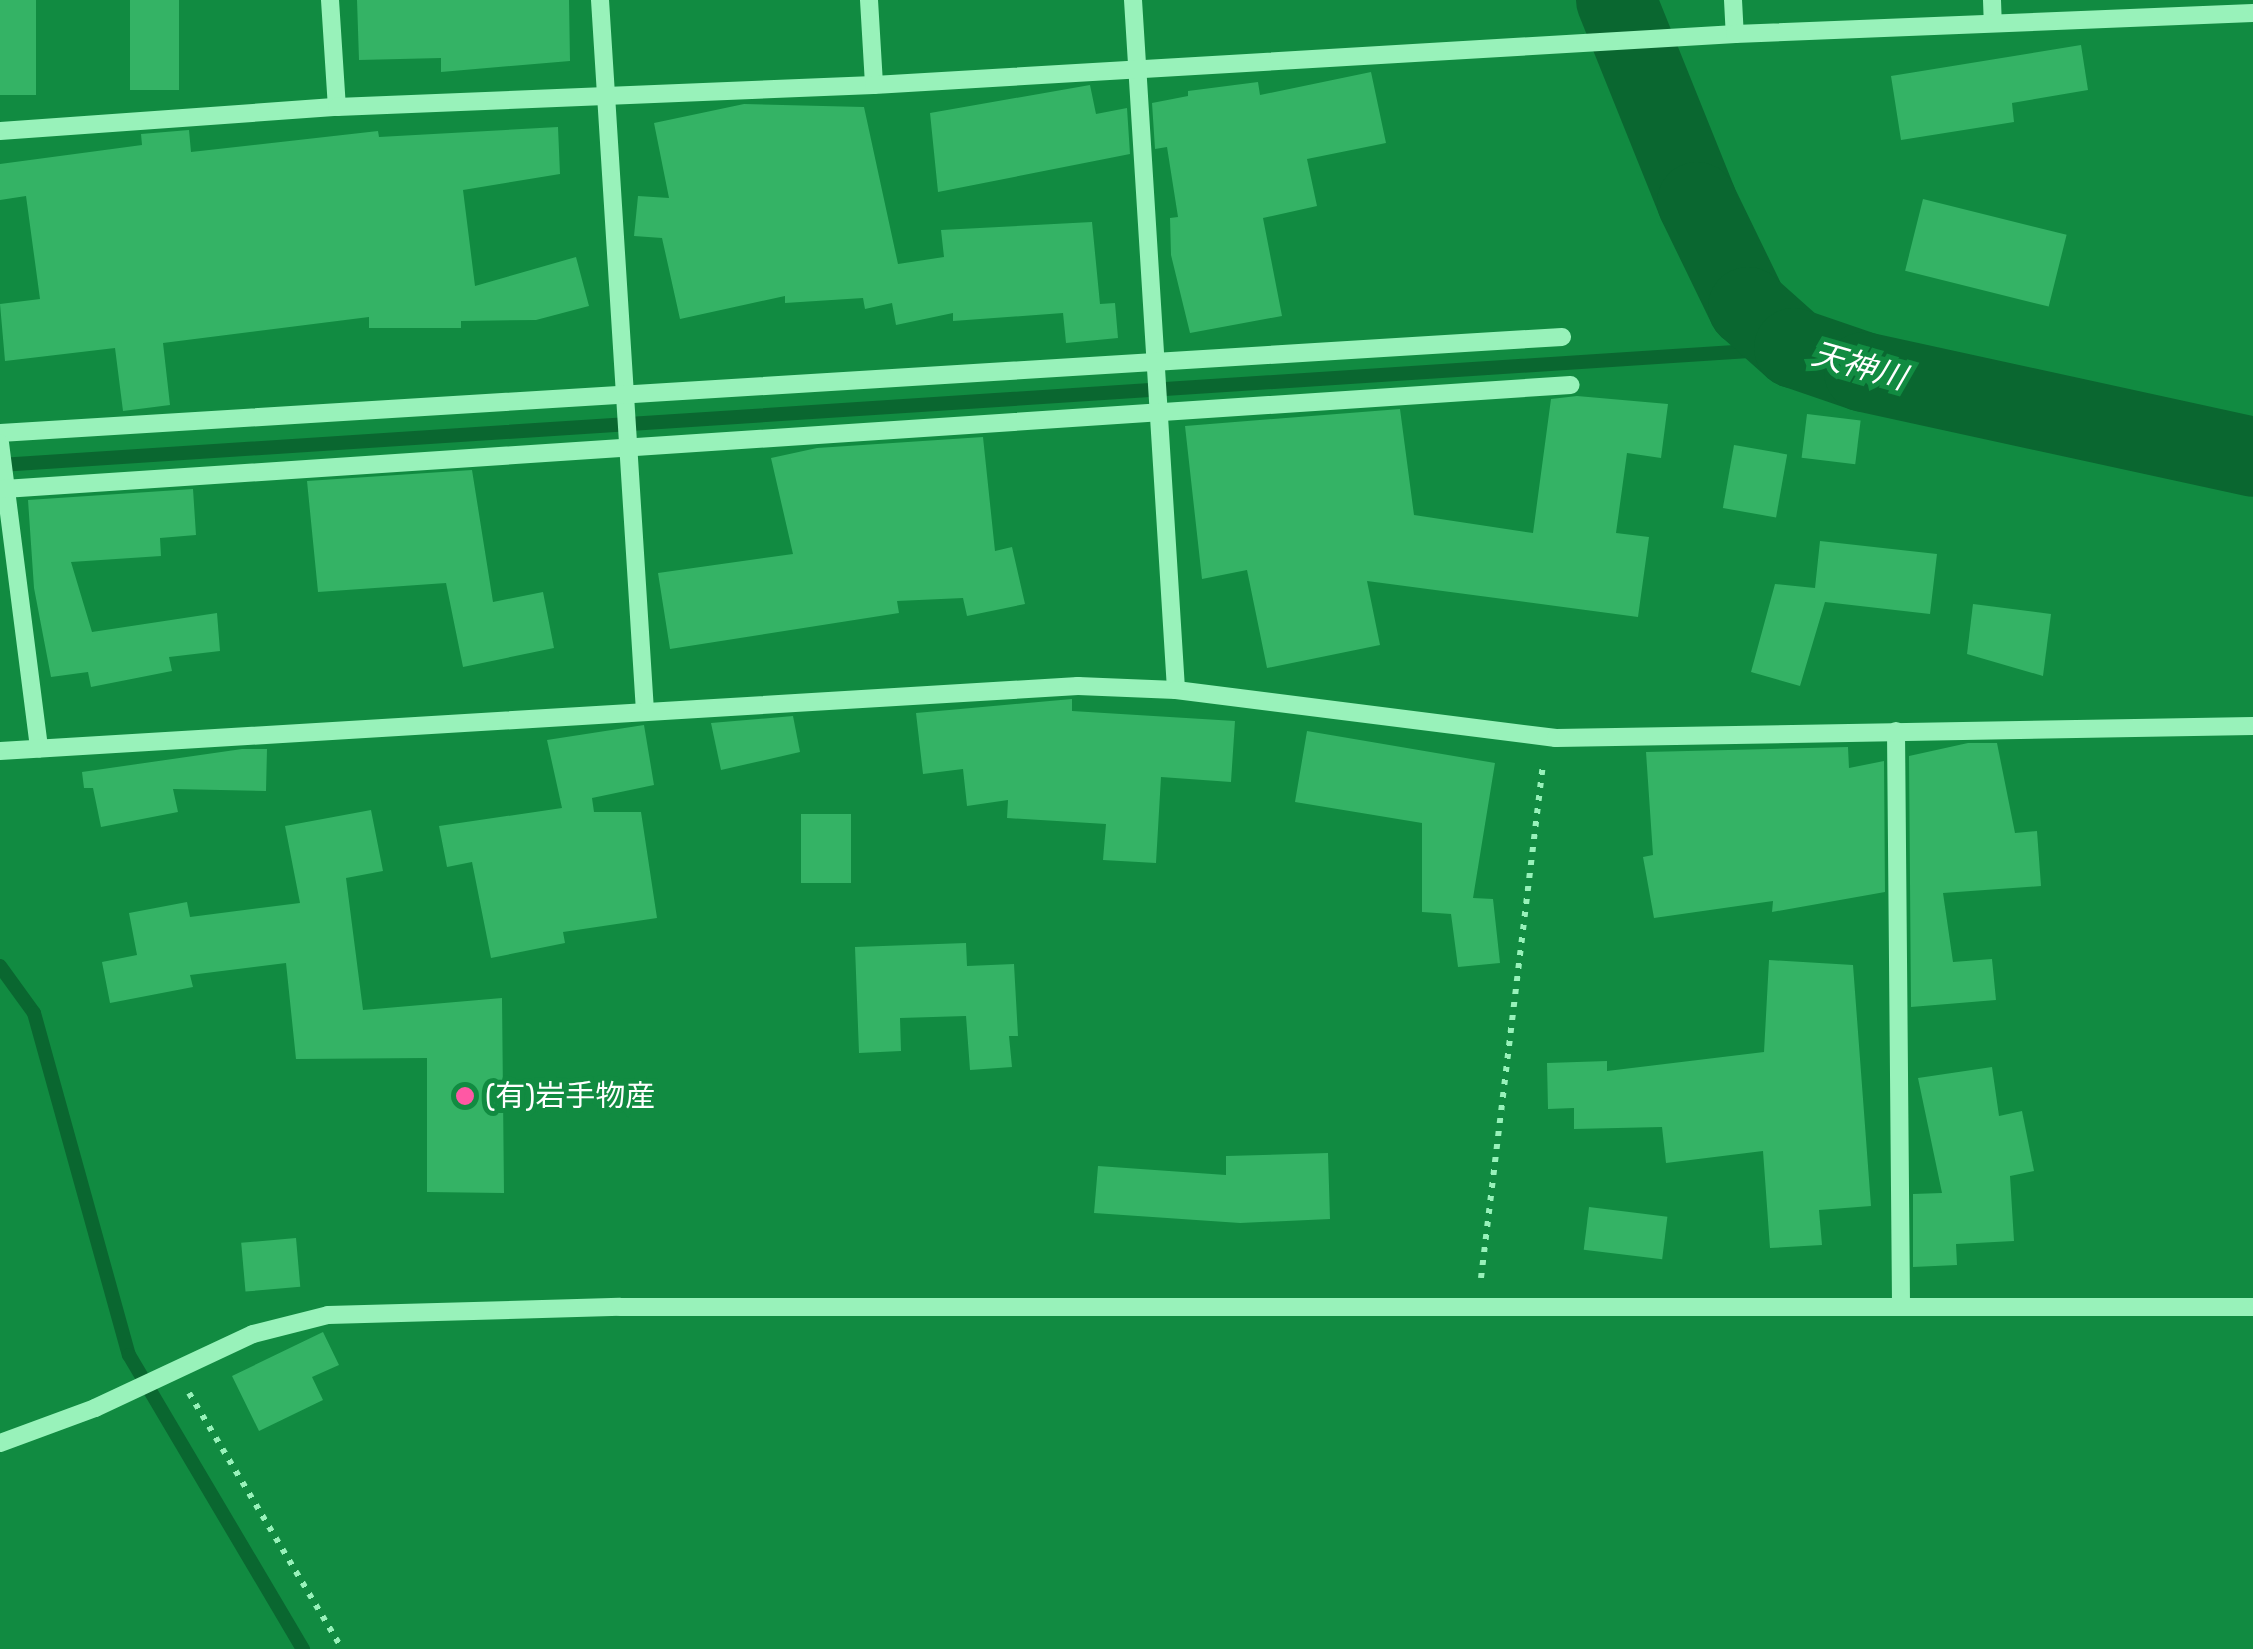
<!DOCTYPE html>
<meta charset="utf-8">
<style>
body{margin:0}
#map{position:relative;width:2253px;height:1649px;overflow:hidden;background:#118b41;font-family:Rubik,"Noto Sans JP",sans-serif}
div>[style]{position:absolute}
.stream>*{height:14px;margin:-7px;padding:0 7px;transform-origin:7px;border-radius:7px;background:#0a6730}
.river>*{height:80px;margin:-40px;padding:0 40px;transform-origin:40px;border-radius:40px;background:#0a6730}
.building>*{inset:0;background:#34b365;transform-origin:0 0}
.path>*{height:6px;margin-top:-3px;transform-origin:0;background:repeating-linear-gradient(90deg,#98f2ba 0 5px,transparent 0 13px)}
.minor>*{height:18px;margin:-9px;padding:0 9px;transform-origin:9px;border-radius:9px;background:#98f2ba}
.dots>*{width:28px;height:28px;translate:-50% -50%;box-sizing:border-box;border:5px solid #118b41;border-radius:50%}
span{translate:-50% -50%;white-space:nowrap;text-align:center;line-height:1.15;-webkit-text-stroke:10px #118b41;paint-order:stroke}
.poi-label{font-size:30px;color:#fff}
.left{translate:0 -50%;text-align:left}
.water-label{font-size:32px;color:#fff;font-style:italic}
</style>
<div id="map">
<div class="stream">
<div style="left:0;top:465px;width:1798px;rotate:-3.73deg"></div>
<div style="left:0;top:966px;width:58px;rotate:54.1deg"></div>
<div style="left:34px;top:1013px;width:355px;rotate:74.5deg"></div>
<div style="left:129px;top:1355px;width:342px;rotate:59.4deg"></div>
</div>
<div class="river">
<div style="left:1616px;top:0;width:218px;rotate:68.1deg"></div>
<div style="left:1697px;top:202px;width:117px;rotate:64.1deg"></div>
<div style="left:1748px;top:307px;width:62px;rotate:41.7deg"></div>
<div style="left:1794px;top:348px;width:74px;rotate:18.9deg"></div>
<div style="left:1864px;top:372px;width:398px;rotate:12.3deg"></div>
</div>
<div class="building">
<div style="left:0;top:0;width:36px;height:95px"></div>
<div style="left:130px;top:0;width:49px;height:90px"></div>
<div style="clip-path:polygon(357px 0,569px 0,570px 61px,441px 72px,441px 58px,359px 60px)"></div>
<div style="clip-path:polygon(2081px 45px,2088px 90px,2012px 103px,2014px 122px,1901px 140px,1891px 76px)"></div>
<div style="clip-path:polygon(1371px 72px,1386px 143px,1307px 159px,1317px 206px,1263px 218px,1282px 316px,1190px 333px,1171px 255px,1170px 218px,1178px 217px,1167px 147px,1155px 149px,1152px 103px,1188px 96px,1188px 91px,1258px 82px,1260px 95px)"></div>
<div style="clip-path:polygon(1090px 85px,1096px 114px,1127px 108px,1130px 154px,938px 192px,930px 113px)"></div>
<div style="clip-path:polygon(744px 104px,864px 107px,898px 264px,944px 257px,941px 230px,1092px 222px,1100px 304px,1115px 303px,1118px 338px,1066px 343px,1063px 313px,953px 321px,953px 313px,896px 325px,892px 303px,865px 309px,863px 298px,785px 303px,785px 296px,680px 319px,662px 238px,634px 236px,638px 196px,669px 198px,654px 123px)"></div>
<div style="clip-path:polygon(558px 127px,560px 174px,463px 190px,475px 286px,576px 257px,589px 306px,536px 320px,461px 321px,461px 328px,369px 328px,369px 317px,163px 343px,170px 405px,123px 411px,115px 348px,5px 361px,0 304px,40px 299px,26px 196px,0 200px,0 164px,142px 145px,141px 134px,189px 130px,191px 152px,378px 131px,379px 137px)"></div>
<div style="left:1923px;top:199px;width:148px;height:74px;rotate:14deg"></div>
<div style="clip-path:polygon(1577px 396px,1668px 404px,1661px 458px,1627px 453px,1616px 533px,1649px 537px,1638px 617px,1367px 581px,1380px 645px,1267px 668px,1247px 570px,1202px 579px,1185px 426px,1400px 409px,1414px 515px,1533px 533px,1551px 399px)"></div>
<div style="left:1807px;top:414px;width:54px;height:44px;rotate:7deg"></div>
<div style="clip-path:polygon(983px 437px,995px 551px,1012px 547px,1025px 604px,967px 616px,963px 598px,897px 601px,899px 613px,670px 649px,658px 573px,793px 554px,771px 458px,817px 448px)"></div>
<div style="left:1734px;top:445px;width:54px;height:64px;rotate:10deg"></div>
<div style="clip-path:polygon(472px 470px,493px 602px,543px 592px,554px 648px,463px 667px,446px 583px,318px 592px,307px 481px)"></div>
<div style="clip-path:polygon(193px 489px,196px 535px,160px 538px,161px 556px,71px 562px,92px 632px,217px 613px,220px 651px,169px 657px,172px 671px,91px 687px,88px 672px,51px 677px,34px 588px,28px 500px)"></div>
<div style="clip-path:polygon(1820px 541px,1937px 554px,1930px 614px,1825px 602px,1800px 686px,1751px 672px,1775px 584px,1815px 588px)"></div>
<div style="clip-path:polygon(1973px 604px,2051px 614px,2043px 676px,1967px 654px)"></div>
<div style="clip-path:polygon(1072px 699px,1072px 711px,1235px 721px,1231px 782px,1161px 777px,1156px 863px,1103px 860px,1106px 824px,1007px 818px,1008px 800px,967px 806px,963px 769px,923px 774px,916px 713px)"></div>
<div style="clip-path:polygon(793px 716px,800px 752px,721px 770px,711px 723px)"></div>
<div style="clip-path:polygon(644px 725px,654px 785px,592px 798px,594px 812px,641px 812px,657px 918px,563px 932px,565px 943px,491px 958px,472px 862px,447px 867px,439px 826px,562px 808px,547px 740px)"></div>
<div style="clip-path:polygon(1307px 731px,1495px 763px,1473px 898px,1493px 899px,1500px 963px,1458px 967px,1451px 914px,1422px 912px,1422px 823px,1295px 802px)"></div>
<div style="clip-path:polygon(1968px 743px,1997px 743px,2015px 833px,2037px 831px,2041px 886px,1943px 893px,1953px 962px,1992px 959px,1996px 1000px,1911px 1007px,1909px 756px)"></div>
<div style="clip-path:polygon(1848px 747px,1849px 768px,1884px 761px,1885px 892px,1772px 912px,1773px 901px,1654px 918px,1643px 857px,1653px 855px,1646px 752px)"></div>
<div style="clip-path:polygon(242px 749px,267px 749px,266px 791px,173px 789px,178px 812px,101px 827px,93px 788px,84px 788px,82px 772px)"></div>
<div style="clip-path:polygon(371px 810px,383px 871px,346px 878px,363px 1010px,502px 998px,504px 1193px,427px 1192px,427px 1058px,296px 1059px,286px 963px,190px 975px,193px 987px,110px 1003px,102px 962px,137px 955px,129px 913px,187px 902px,190px 917px,300px 903px,285px 826px)"></div>
<div style="left:801px;top:814px;width:50px;height:69px"></div>
<div style="clip-path:polygon(966px 943px,967px 966px,1014px 964px,1018px 1036px,1009px 1036px,1012px 1067px,970px 1070px,966px 1016px,900px 1018px,901px 1051px,859px 1053px,855px 947px)"></div>
<div style="clip-path:polygon(1769px 960px,1853px 965px,1871px 1206px,1819px 1210px,1822px 1245px,1770px 1248px,1763px 1151px,1666px 1163px,1662px 1127px,1574px 1129px,1574px 1108px,1548px 1109px,1547px 1063px,1607px 1061px,1607px 1071px,1764px 1052px)"></div>
<div style="clip-path:polygon(1992px 1067px,1999px 1116px,2022px 1111px,2034px 1171px,2010px 1176px,2014px 1241px,1956px 1244px,1957px 1265px,1913px 1267px,1913px 1194px,1942px 1193px,1918px 1078px)"></div>
<div style="clip-path:polygon(1328px 1153px,1330px 1219px,1240px 1223px,1094px 1213px,1098px 1166px,1226px 1175px,1226px 1156px)"></div>
<div style="left:1589px;top:1207px;width:79px;height:43px;rotate:7deg"></div>
<div style="left:296px;top:1238px;width:49px;height:55px;rotate:85deg"></div>
<div style="clip-path:polygon(323px 1332px,339px 1365px,312px 1377px,323px 1400px,259px 1431px,232px 1376px)"></div>
</div>
<div class="path">
<div style="left:1481px;top:1278px;width:518px;rotate:-83.12deg"></div>
<div style="left:189px;top:1393px;width:298px;rotate:59.1deg"></div>
</div>
<div class="minor">
<div style="left:330px;top:0;width:107px;rotate:86.3deg"></div>
<div style="left:600px;top:0;width:713px;rotate:86.38deg"></div>
<div style="left:869px;top:0;width:85px;rotate:86.6deg"></div>
<div style="left:1133px;top:0;width:691px;rotate:86.43deg"></div>
<div style="left:1733px;top:0;width:34px;rotate:87deg"></div>
<div style="left:1992px;top:0;width:23px;rotate:88deg"></div>
<div style="left:0;top:131px;width:338px;rotate:-4.1deg"></div>
<div style="left:337px;top:107px;width:537px;rotate:-2.35deg"></div>
<div style="left:874px;top:85px;width:863px;rotate:-3.39deg"></div>
<div style="left:1735px;top:34px;width:518px;rotate:-2.32deg"></div>
<div style="left:0;top:433px;width:1565px;rotate:-3.52deg"></div>
<div style="left:0;top:443px;width:308px;rotate:82.7deg"></div>
<div style="left:4px;top:489px;width:1570px;rotate:-3.8deg"></div>
<div style="left:1896px;top:731px;width:574px;rotate:89.5deg"></div>
<div style="left:0;top:751px;width:1080px;rotate:-3.45deg"></div>
<div style="left:1078px;top:686px;width:98px;rotate:2.3deg"></div>
<div style="left:1176px;top:690px;width:383px;rotate:7.2deg"></div>
<div style="left:1556px;top:738px;width:697px;rotate:-0.99deg"></div>
<div style="left:0;top:1443px;width:101px;rotate:-20.2deg"></div>
<div style="left:95px;top:1408px;width:174px;rotate:-25.1deg"></div>
<div style="left:253px;top:1334px;width:77px;rotate:-14.2deg"></div>
<div style="left:328px;top:1315px;width:292px;rotate:-1.6deg"></div>
<div style="left:620px;top:1307px;width:1633px"></div>
</div>
<div class="dots">
<div style="left:465px;top:1096px;background:#ff58a4"></div>
</div>
<div class="poi-label">
<span class="left" style="left:485px;top:1096px">(有)岩手物産</span>
</div>
<div class="water-label">
<span style="left:1859px;top:366px;rotate:16deg">天神川</span>
</div>
</div>
